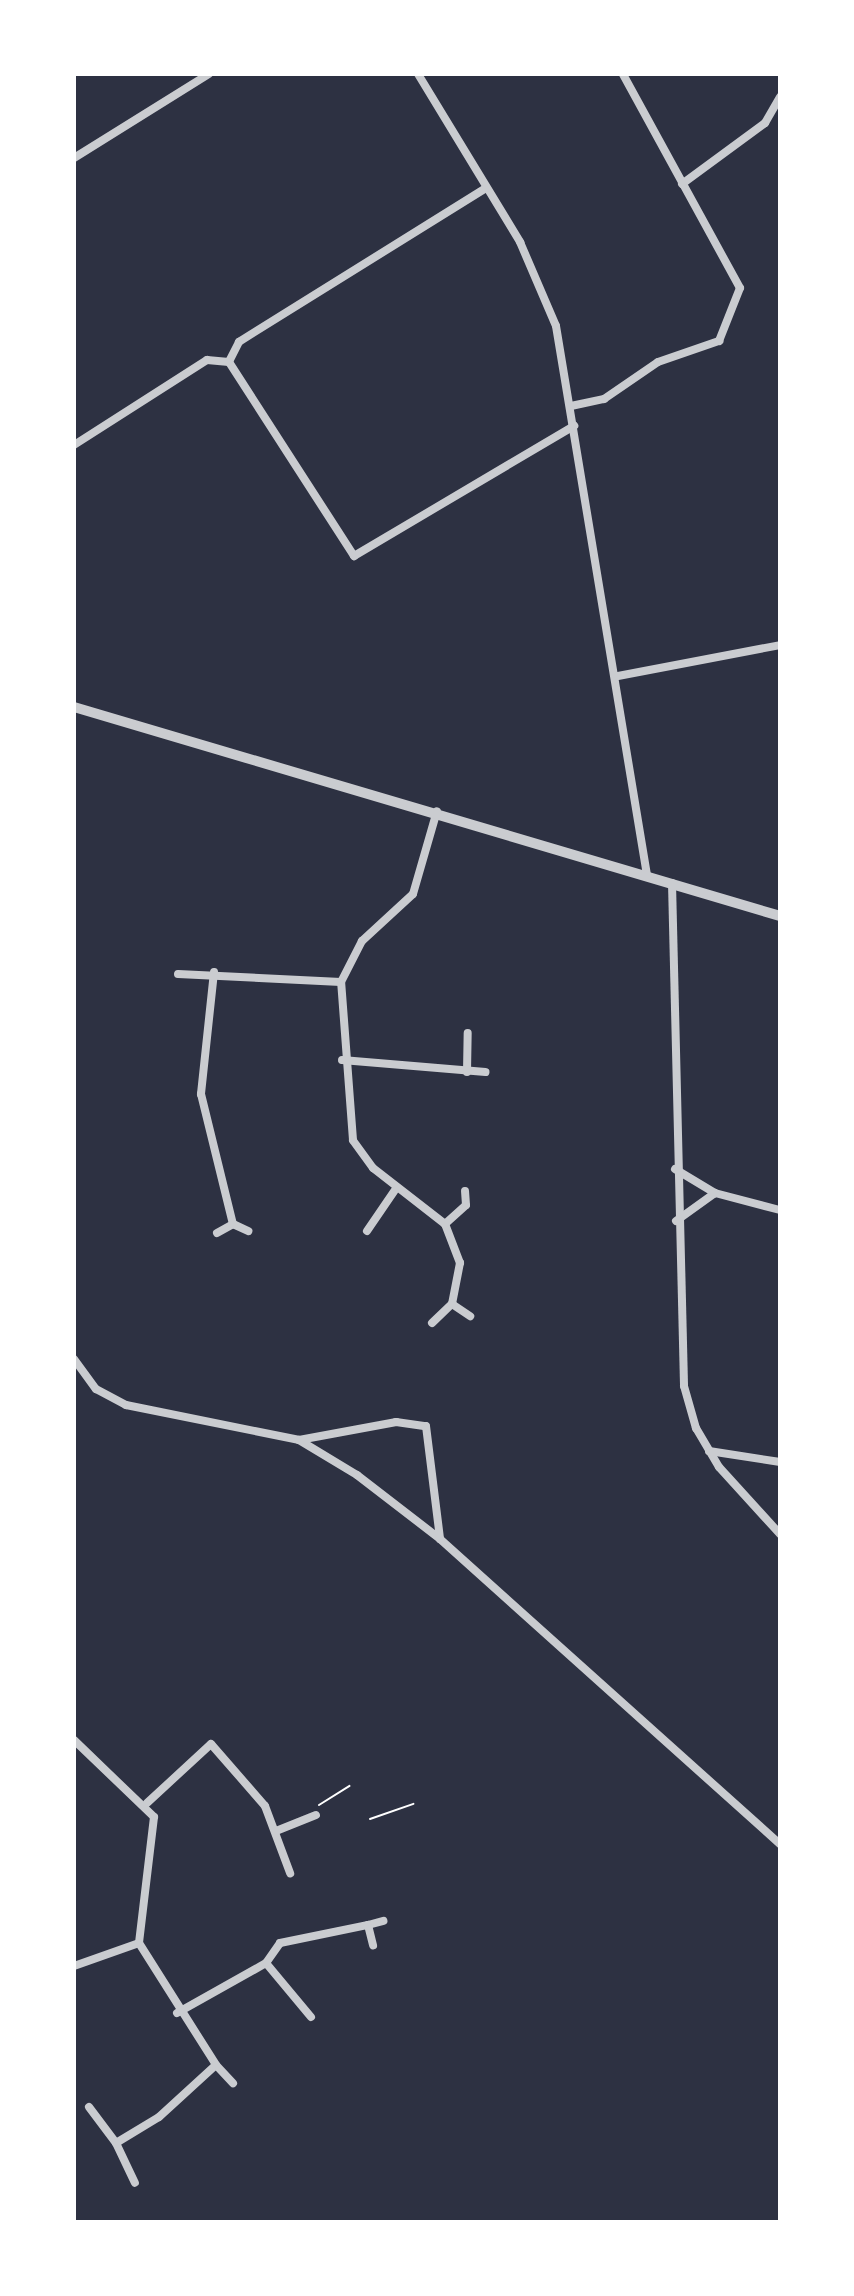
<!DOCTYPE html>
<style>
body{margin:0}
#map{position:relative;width:854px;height:2296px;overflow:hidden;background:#2d3142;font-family:Literata,serif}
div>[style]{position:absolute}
.path>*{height:2px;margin:-1px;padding:0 1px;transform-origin:1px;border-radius:1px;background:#fff}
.minor>*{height:8px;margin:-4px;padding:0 4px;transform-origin:4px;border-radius:4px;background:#caccd0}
.tertiary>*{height:10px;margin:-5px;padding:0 5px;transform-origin:5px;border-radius:5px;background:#caccd0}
span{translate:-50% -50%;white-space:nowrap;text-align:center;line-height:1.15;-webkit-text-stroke:8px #fff;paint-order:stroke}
.frame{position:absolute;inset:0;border:76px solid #fff;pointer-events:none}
</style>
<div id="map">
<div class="path">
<div style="left:319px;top:1805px;width:36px;rotate:-32deg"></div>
<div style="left:370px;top:1819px;width:46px;rotate:-19.2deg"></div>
</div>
<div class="minor">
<div style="left:418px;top:74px;width:197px;rotate:58.7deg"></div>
<div style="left:520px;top:242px;width:91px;rotate:66.8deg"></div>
<div style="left:556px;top:326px;width:556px;rotate:80.59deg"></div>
<div style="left:74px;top:158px;width:159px;rotate:-31.9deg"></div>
<div style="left:682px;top:184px;width:103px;rotate:-36.3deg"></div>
<div style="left:765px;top:123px;width:30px;rotate:-60deg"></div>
<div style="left:486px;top:188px;width:291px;rotate:148.1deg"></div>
<div style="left:239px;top:342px;width:22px;rotate:117deg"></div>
<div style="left:229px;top:362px;width:231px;rotate:57.2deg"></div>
<div style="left:354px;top:556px;width:256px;rotate:-30.6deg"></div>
<div style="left:571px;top:406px;width:34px;rotate:-12deg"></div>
<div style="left:604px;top:399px;width:65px;rotate:-34.4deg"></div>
<div style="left:658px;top:362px;width:65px;rotate:-19deg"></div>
<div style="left:719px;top:341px;width:57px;rotate:-68.4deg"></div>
<div style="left:740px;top:288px;width:244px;rotate:-118.7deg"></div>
<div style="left:74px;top:445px;width:158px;rotate:-32.6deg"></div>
<div style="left:207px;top:360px;width:22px;rotate:5deg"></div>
<div style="left:618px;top:676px;width:165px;rotate:-10.8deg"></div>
<div style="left:672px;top:883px;width:503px;rotate:88.63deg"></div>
<div style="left:684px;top:1386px;width:44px;rotate:74.1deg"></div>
<div style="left:696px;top:1428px;width:45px;rotate:59.5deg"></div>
<div style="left:719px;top:1467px;width:91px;rotate:47.7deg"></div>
<div style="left:214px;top:972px;width:123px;rotate:96.1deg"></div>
<div style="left:201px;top:1094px;width:134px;rotate:76.2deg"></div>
<div style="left:178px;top:974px;width:163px;rotate:2.8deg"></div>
<div style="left:342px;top:1060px;width:144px;rotate:4.8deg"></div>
<div style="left:467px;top:1072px;width:39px;rotate:-89deg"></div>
<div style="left:675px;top:1169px;width:47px;rotate:31deg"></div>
<div style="left:715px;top:1193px;width:67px;rotate:14.7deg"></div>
<div style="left:676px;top:1221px;width:48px;rotate:-35.7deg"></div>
<div style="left:445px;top:1224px;width:28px;rotate:-42deg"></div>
<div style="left:466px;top:1205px;width:14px;rotate:-94deg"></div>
<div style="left:367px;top:1231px;width:53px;rotate:-55.7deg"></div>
<div style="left:217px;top:1233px;width:18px;rotate:-29deg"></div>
<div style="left:233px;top:1224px;width:17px;rotate:25deg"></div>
<div style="left:452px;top:1304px;width:22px;rotate:34deg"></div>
<div style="left:432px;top:1323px;width:28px;rotate:-44deg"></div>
<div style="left:452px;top:1304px;width:42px;rotate:-79deg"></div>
<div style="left:460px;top:1263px;width:42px;rotate:-111deg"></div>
<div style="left:445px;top:1224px;width:91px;rotate:-142.1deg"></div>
<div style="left:373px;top:1168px;width:34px;rotate:-126deg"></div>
<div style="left:353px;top:1140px;width:158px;rotate:-94.3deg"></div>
<div style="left:341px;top:982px;width:46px;rotate:-62.9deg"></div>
<div style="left:362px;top:941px;width:69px;rotate:-42.7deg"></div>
<div style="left:413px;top:894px;width:86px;rotate:-73.9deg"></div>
<div style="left:74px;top:1359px;width:37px;rotate:54deg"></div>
<div style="left:96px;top:1389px;width:34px;rotate:28deg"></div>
<div style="left:126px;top:1405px;width:177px;rotate:11.4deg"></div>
<div style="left:299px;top:1440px;width:68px;rotate:31.1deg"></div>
<div style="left:357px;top:1475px;width:105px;rotate:37.6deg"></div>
<div style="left:440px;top:1539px;width:457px;rotate:41.9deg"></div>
<div style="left:299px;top:1440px;width:99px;rotate:-10.5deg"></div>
<div style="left:396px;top:1422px;width:30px;rotate:8deg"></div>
<div style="left:426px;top:1426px;width:114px;rotate:82.9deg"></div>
<div style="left:709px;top:1451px;width:72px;rotate:8.8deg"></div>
<div style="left:74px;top:1740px;width:111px;rotate:43.9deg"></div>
<div style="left:154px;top:1817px;width:127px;rotate:96.8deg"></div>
<div style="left:139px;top:1943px;width:144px;rotate:57.7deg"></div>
<div style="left:147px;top:1803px;width:87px;rotate:-42.7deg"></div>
<div style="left:211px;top:1744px;width:82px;rotate:48.9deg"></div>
<div style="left:265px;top:1806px;width:72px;rotate:69.5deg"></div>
<div style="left:276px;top:1831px;width:43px;rotate:-21.8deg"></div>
<div style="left:368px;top:1925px;width:16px;rotate:-15deg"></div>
<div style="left:74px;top:1966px;width:69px;rotate:-19.5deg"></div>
<div style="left:177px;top:2013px;width:102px;rotate:-29.3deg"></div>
<div style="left:311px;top:2017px;width:70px;rotate:-129.8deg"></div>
<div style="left:266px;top:1963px;width:24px;rotate:-55deg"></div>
<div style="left:280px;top:1943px;width:90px;rotate:-11.6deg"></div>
<div style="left:368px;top:1925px;width:21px;rotate:76deg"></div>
<div style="left:89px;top:2107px;width:45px;rotate:53.1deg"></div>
<div style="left:116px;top:2143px;width:50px;rotate:-31.2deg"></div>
<div style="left:159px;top:2117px;width:77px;rotate:-42.4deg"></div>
<div style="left:216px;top:2065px;width:25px;rotate:47deg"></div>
<div style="left:116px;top:2143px;width:44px;rotate:64.6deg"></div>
</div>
<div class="tertiary">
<div style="left:74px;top:707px;width:736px;rotate:16.49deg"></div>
</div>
<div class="frame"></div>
</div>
